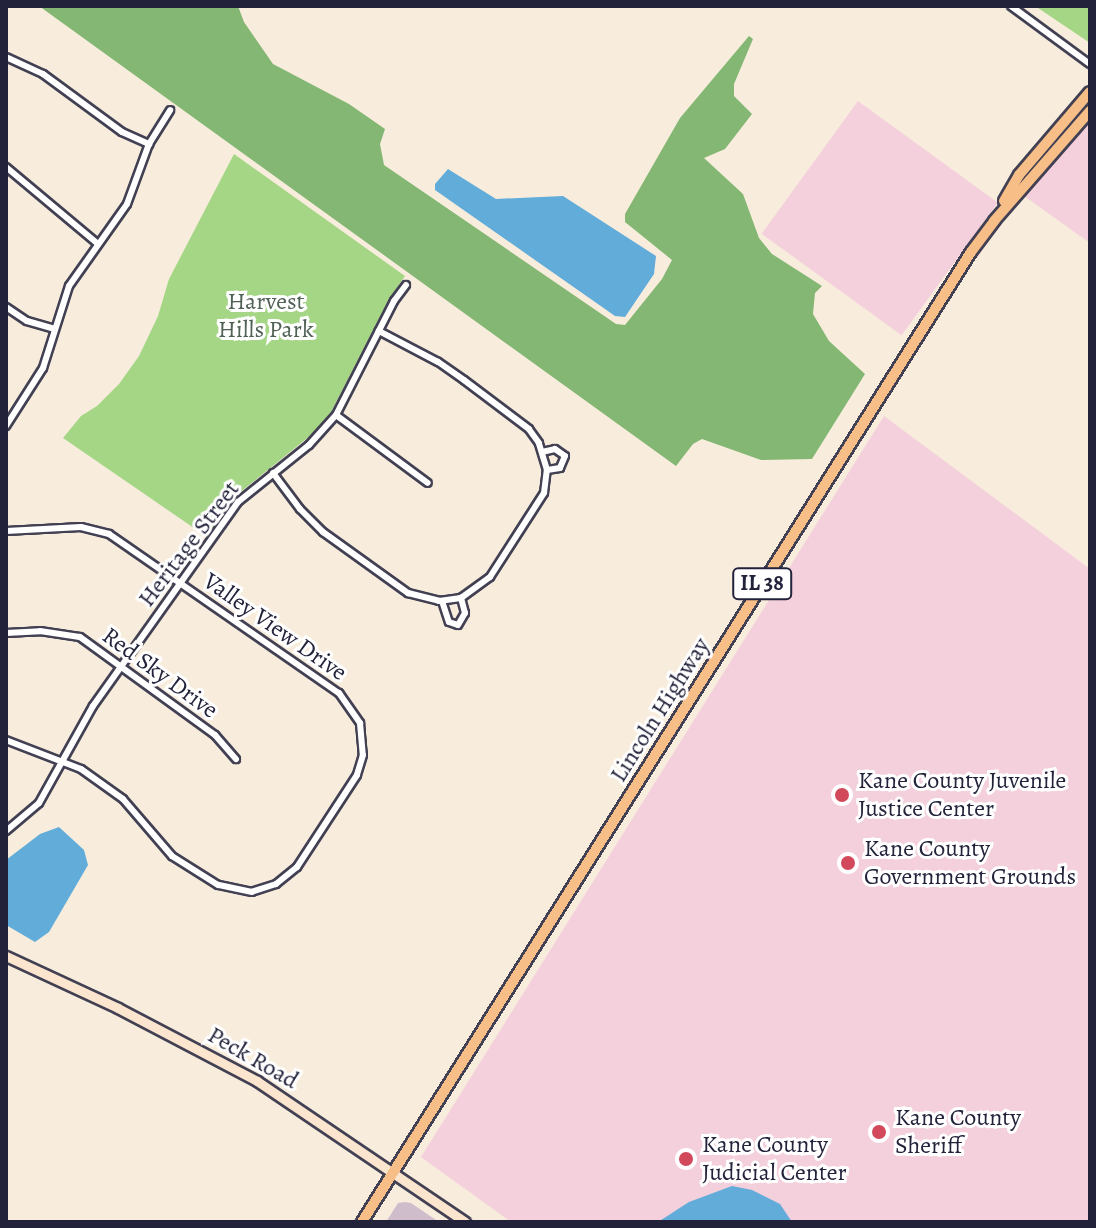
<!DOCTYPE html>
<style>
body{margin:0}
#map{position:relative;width:1096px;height:1228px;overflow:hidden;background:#f8eddd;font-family:Alegreya,serif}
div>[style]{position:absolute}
.built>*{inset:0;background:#f4cfdc;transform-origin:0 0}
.industrial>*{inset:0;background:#d0bdcc}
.green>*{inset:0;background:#a4d686}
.forest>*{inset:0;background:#83b773}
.water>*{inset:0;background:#61acd9}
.roads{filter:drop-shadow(2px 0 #424053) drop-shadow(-2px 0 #424053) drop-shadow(0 2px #424053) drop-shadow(0 -2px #424053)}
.street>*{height:6px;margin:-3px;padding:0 3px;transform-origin:3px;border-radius:3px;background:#fff}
.secondary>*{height:9px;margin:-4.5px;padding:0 4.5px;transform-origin:4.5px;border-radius:4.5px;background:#fce5cf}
.primary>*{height:10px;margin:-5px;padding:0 5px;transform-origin:5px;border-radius:5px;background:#f7be87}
.dots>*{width:22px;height:22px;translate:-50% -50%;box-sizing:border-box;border:4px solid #fff;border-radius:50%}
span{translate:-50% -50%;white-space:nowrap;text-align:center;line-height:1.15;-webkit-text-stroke:6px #fff;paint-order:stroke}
.shield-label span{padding:2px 6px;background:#fff;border:2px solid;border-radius:6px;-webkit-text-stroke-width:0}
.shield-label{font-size:22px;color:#22223b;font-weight:700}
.park-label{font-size:24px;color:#506155}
.street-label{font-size:24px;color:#22223b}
.poi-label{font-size:24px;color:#22223b}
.left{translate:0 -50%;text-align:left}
.frame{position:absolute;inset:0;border:8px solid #22223b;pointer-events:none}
</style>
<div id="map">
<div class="built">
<div style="left:858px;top:101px;width:173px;height:164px;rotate:36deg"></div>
<div style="clip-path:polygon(1090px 121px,1090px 243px,1024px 196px)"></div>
<div style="clip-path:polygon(884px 416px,1090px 569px,1090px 1222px,511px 1222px,421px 1157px)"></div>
</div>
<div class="industrial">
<div style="clip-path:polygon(405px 1202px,411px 1203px,439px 1222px,386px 1222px,398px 1203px)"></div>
</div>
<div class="green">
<div style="clip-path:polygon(1035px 6px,1090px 6px,1090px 43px)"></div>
<div style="clip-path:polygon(234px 154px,405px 276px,389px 299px,331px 412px,311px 435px,233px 498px,207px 537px,63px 438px,81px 416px,97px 406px,119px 384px,139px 356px,158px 316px,169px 279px)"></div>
</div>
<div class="forest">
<div style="clip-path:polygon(39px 6px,238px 6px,244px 22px,273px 64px,349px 104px,385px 129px,380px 144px,384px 165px,616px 324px,625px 325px,662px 279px,672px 260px,625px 222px,625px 214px,680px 118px,749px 36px,753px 39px,734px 84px,734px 96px,752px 114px,725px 149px,704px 158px,743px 194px,759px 238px,772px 254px,822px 286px,815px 293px,813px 314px,829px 341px,865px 374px,812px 459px,761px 460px,702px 439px,693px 444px,676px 466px)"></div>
</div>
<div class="water">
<div style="clip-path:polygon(448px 169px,496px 199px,563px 196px,656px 256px,654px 274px,625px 317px,615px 316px,435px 190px,435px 184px)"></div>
<div style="clip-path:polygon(59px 827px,84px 850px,88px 865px,49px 932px,35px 942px,6px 925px,6px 860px,40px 834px)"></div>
<div style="clip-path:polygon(732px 1186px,752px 1190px,780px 1204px,792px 1222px,658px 1222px,689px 1202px)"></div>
</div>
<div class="roads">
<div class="street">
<div style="left:1011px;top:6px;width:98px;rotate:36.3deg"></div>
<div style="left:6px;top:57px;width:41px;rotate:24.7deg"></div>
<div style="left:43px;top:74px;width:98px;rotate:36.3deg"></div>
<div style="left:122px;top:132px;width:30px;rotate:24deg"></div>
<div style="left:6px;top:167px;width:120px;rotate:39.9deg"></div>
<div style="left:6px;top:307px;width:25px;rotate:34deg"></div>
<div style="left:27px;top:321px;width:29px;rotate:16deg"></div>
<div style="left:336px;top:415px;width:114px;rotate:36.5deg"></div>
<div style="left:6px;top:426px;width:69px;rotate:-57.5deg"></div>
<div style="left:43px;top:368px;width:86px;rotate:-72.4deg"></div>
<div style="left:69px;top:286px;width:100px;rotate:-54.7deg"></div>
<div style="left:127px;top:204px;width:64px;rotate:-69.9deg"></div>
<div style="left:149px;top:144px;width:40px;rotate:-58deg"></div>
<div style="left:542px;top:452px;width:13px;rotate:-13deg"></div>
<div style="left:555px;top:449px;width:12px;rotate:35deg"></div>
<div style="left:565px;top:456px;width:13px;rotate:113deg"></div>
<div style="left:560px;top:468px;width:13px;rotate:171deg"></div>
<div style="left:273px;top:473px;width:45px;rotate:53.1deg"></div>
<div style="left:300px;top:509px;width:33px;rotate:45deg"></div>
<div style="left:323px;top:532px;width:105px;rotate:35.7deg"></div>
<div style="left:408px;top:593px;width:32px;rotate:14deg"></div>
<div style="left:439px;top:601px;width:22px;rotate:-8deg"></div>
<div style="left:461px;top:598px;width:36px;rotate:-36deg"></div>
<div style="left:490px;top:577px;width:100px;rotate:-57.3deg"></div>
<div style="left:544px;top:493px;width:23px;rotate:-83deg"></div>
<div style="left:547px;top:470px;width:28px;rotate:-107deg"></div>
<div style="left:539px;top:443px;width:17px;rotate:-126deg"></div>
<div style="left:529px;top:429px;width:81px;rotate:-143deg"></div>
<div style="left:464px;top:380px;width:32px;rotate:-145deg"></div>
<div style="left:438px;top:362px;width:67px;rotate:-152.3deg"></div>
<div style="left:6px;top:531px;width:75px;rotate:-3.1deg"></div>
<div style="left:81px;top:527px;width:29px;rotate:14deg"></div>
<div style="left:109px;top:534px;width:280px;rotate:34.7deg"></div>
<div style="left:339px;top:693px;width:37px;rotate:55deg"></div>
<div style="left:360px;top:723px;width:32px;rotate:85deg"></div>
<div style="left:363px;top:755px;width:21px;rotate:107deg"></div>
<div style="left:357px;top:775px;width:110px;rotate:123.1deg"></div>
<div style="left:297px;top:867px;width:27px;rotate:141deg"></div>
<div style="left:276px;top:884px;width:25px;rotate:162deg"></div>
<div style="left:252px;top:892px;width:35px;rotate:-168deg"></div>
<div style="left:218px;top:885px;width:54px;rotate:-147.8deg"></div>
<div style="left:172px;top:856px;width:75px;rotate:-130.7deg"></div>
<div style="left:123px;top:799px;width:52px;rotate:-144.5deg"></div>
<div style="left:81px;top:769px;width:80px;rotate:-158.9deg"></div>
<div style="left:442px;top:601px;width:22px;rotate:72deg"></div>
<div style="left:449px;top:622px;width:9px;rotate:18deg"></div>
<div style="left:458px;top:625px;width:14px;rotate:-60deg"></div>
<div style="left:465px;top:613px;width:16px;rotate:-105deg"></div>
<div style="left:6px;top:633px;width:34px;rotate:-3deg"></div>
<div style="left:40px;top:631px;width:40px;rotate:8.5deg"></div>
<div style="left:80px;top:637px;width:167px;rotate:36deg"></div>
<div style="left:215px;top:735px;width:32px;rotate:49deg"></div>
<div style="left:6px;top:831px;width:43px;rotate:-40.3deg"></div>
<div style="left:39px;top:803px;width:111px;rotate:-60.9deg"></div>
<div style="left:93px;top:706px;width:250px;rotate:-54.6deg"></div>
<div style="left:238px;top:502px;width:91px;rotate:-38.8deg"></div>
<div style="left:309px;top:445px;width:40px;rotate:-48deg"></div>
<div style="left:336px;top:415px;width:128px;rotate:-63deg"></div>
<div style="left:394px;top:301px;width:20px;rotate:-53deg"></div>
</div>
<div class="secondary">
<div style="left:6px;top:956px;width:123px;rotate:24.9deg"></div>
<div style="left:118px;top:1008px;width:157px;rotate:27.7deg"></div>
<div style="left:257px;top:1081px;width:251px;rotate:34.1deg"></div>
</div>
<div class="primary">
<div style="left:1004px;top:201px;width:30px;rotate:-60deg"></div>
<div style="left:1019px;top:175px;width:109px;rotate:-49.5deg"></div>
<div style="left:362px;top:1222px;width:1145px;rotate:-57.88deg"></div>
<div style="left:971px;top:252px;width:39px;rotate:-53deg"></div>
<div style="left:994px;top:221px;width:146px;rotate:-48.9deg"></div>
</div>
</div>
<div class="dots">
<div style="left:842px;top:795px;background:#d1495b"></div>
<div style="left:848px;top:863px;background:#d1495b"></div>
<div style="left:879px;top:1132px;background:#d1495b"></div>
<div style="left:686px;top:1159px;background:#d1495b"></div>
</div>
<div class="shield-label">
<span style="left:762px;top:584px">IL 38</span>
</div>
<div class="park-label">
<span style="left:266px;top:316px">Harvest<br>Hills Park</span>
</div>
<div class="street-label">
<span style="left:189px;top:544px;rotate:-53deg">Heritage Street</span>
<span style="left:275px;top:627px;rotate:35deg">Valley View Drive</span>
<span style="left:160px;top:673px;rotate:36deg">Red Sky Drive</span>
<span style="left:660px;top:710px;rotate:-58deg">Lincoln Highway</span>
<span style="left:253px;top:1058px;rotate:30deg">Peck Road</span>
</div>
<div class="poi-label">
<span class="left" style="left:858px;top:795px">Kane County Juvenile<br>Justice Center</span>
<span class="left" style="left:864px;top:863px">Kane County<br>Government Grounds</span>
<span class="left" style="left:895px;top:1132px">Kane County<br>Sheriff</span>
<span class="left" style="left:702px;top:1159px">Kane County<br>Judicial Center</span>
</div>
<div class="frame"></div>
</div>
